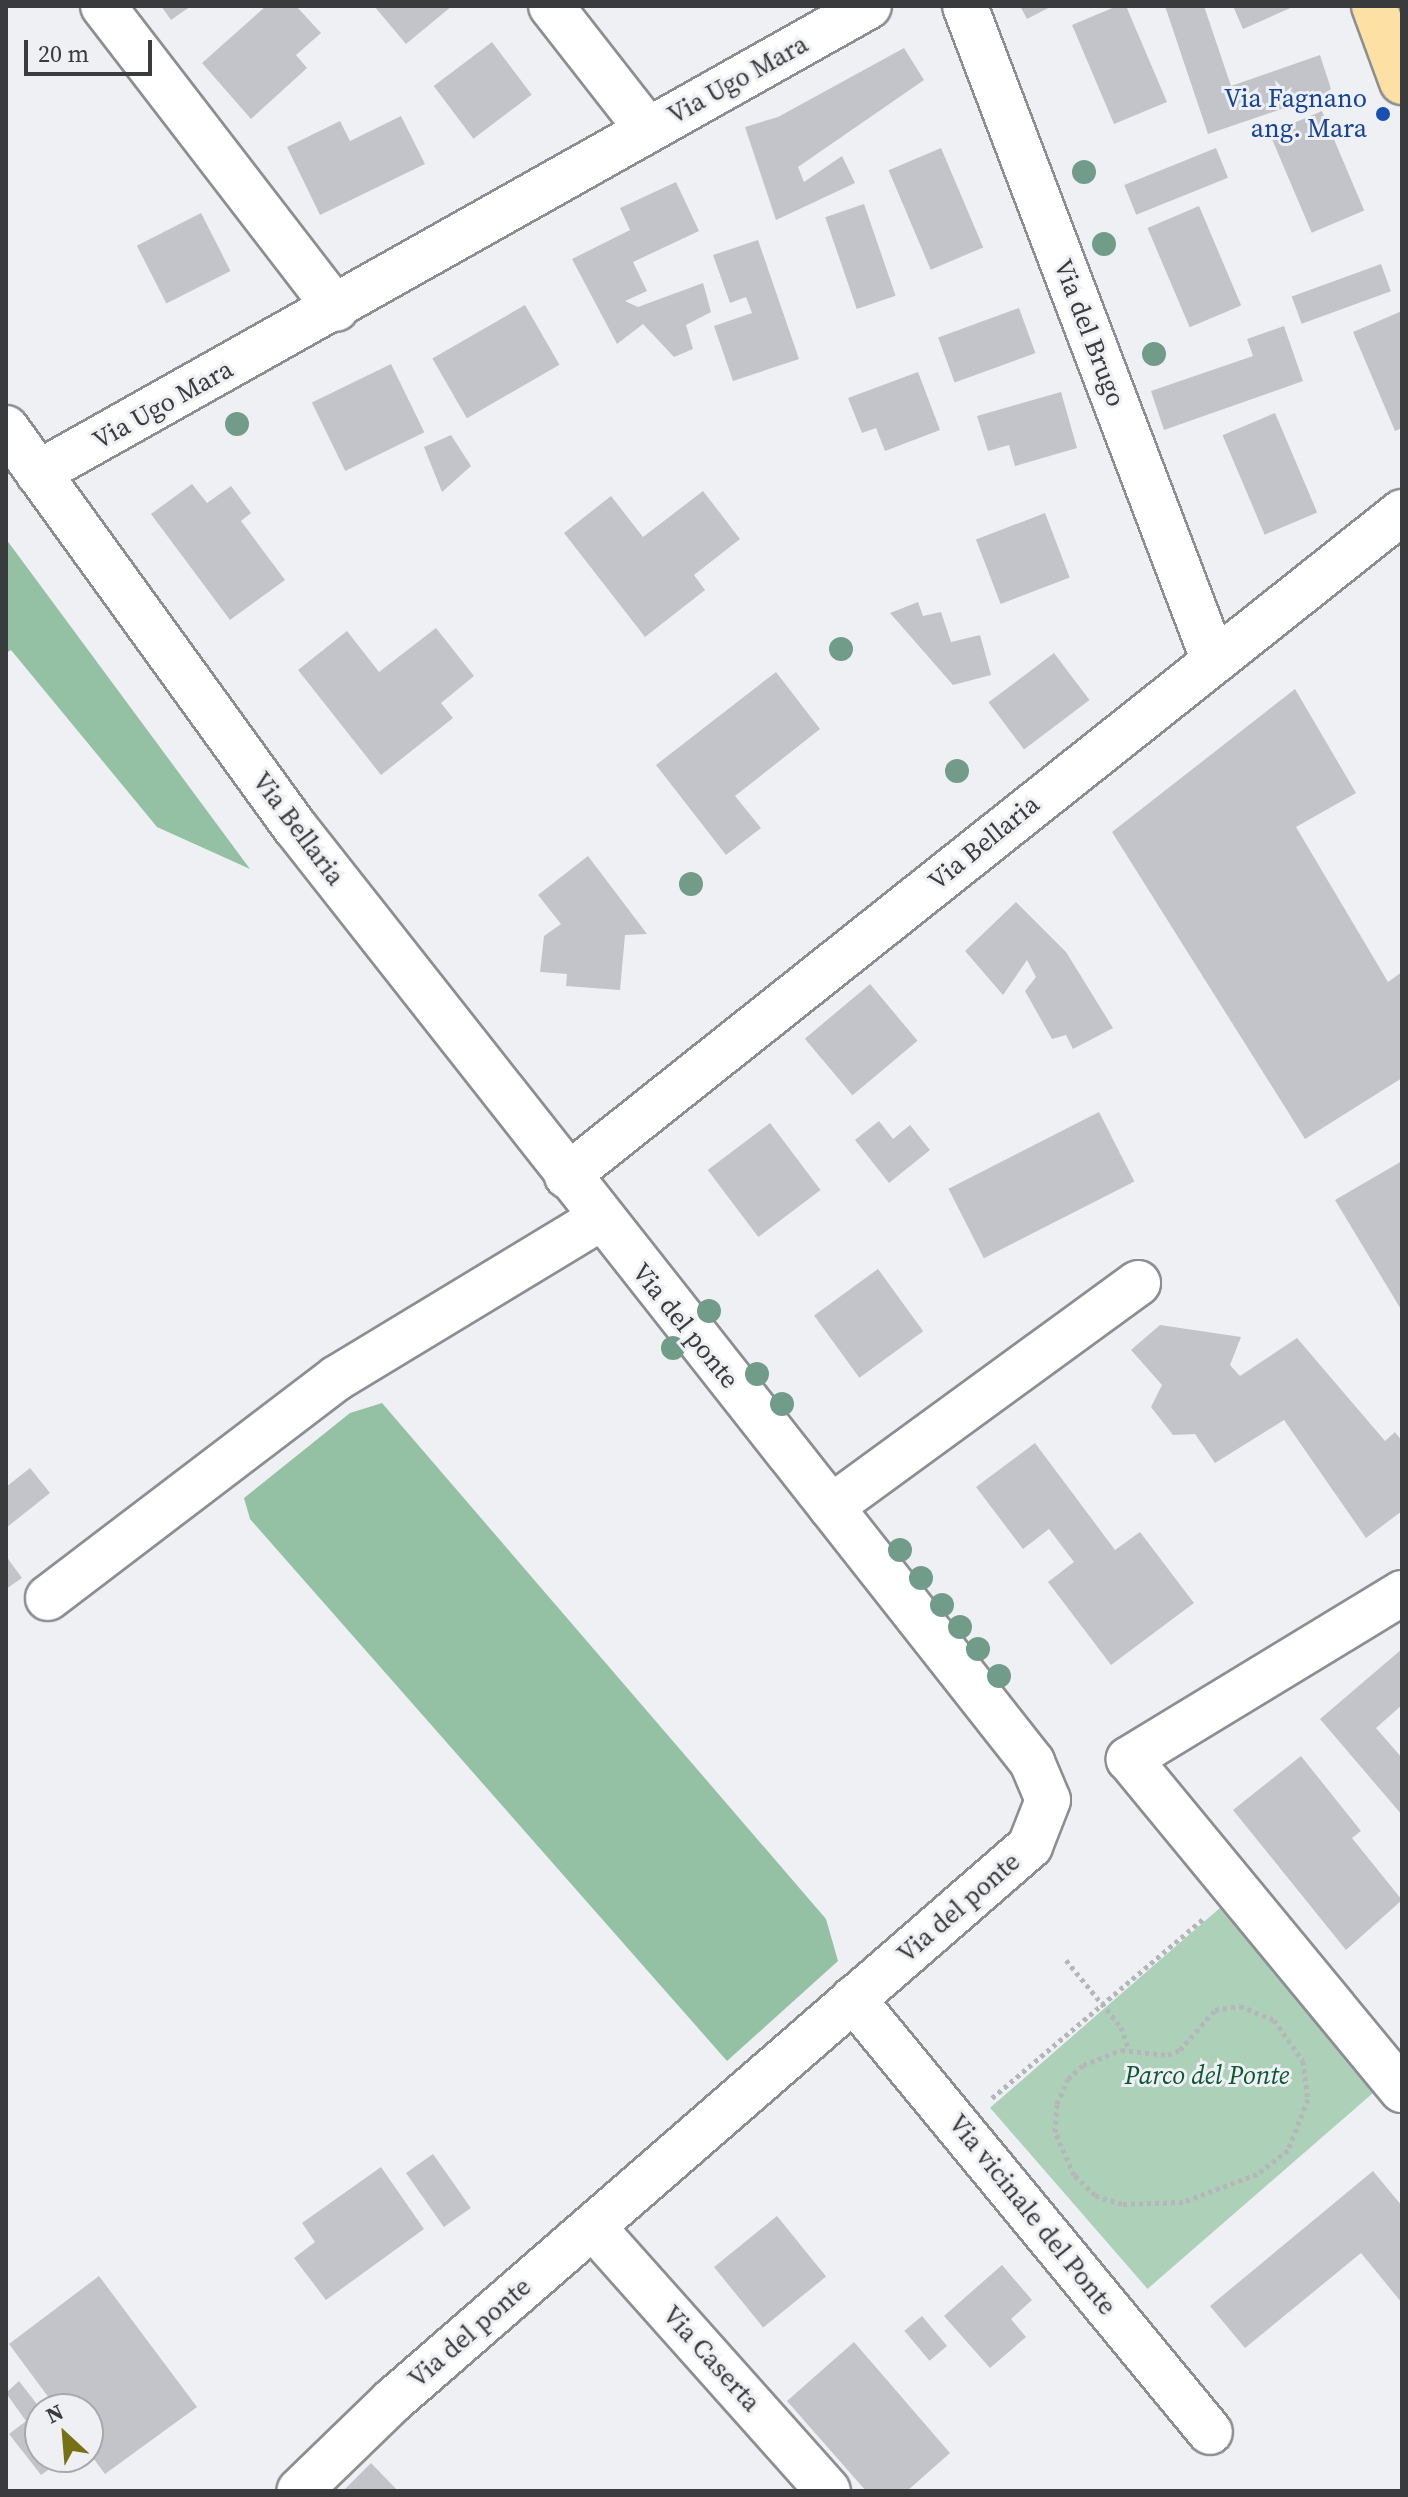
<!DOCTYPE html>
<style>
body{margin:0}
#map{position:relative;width:1408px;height:2497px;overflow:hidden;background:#eff0f4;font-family:"Source Serif 4",serif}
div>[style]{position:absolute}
.green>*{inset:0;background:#add0b9;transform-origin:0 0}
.forest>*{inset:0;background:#94c1a3}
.building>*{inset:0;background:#c3c4c9;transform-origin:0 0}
.path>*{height:5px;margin-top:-2.5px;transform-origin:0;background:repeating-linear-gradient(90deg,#b5b6b9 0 4px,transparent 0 8px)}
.roads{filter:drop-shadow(2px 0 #8d8e93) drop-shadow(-2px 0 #8d8e93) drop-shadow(0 2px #8d8e93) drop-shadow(0 -2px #8d8e93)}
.minor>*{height:44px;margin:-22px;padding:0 22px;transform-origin:22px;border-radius:22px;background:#fff}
.major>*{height:44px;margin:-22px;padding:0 22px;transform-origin:22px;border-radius:22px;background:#fce0a4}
.trees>*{width:24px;height:24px;margin:-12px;border-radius:50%;background:#729c8a}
.dots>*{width:22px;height:22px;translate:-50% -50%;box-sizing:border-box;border:4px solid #eff0f4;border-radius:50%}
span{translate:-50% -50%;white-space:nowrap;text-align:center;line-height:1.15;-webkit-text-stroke:6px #eff0f4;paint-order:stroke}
.street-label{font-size:26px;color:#3a3b3c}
.transit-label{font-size:26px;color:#164399}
.right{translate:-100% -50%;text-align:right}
.park-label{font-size:26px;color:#0b5833;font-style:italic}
.frame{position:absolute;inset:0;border:8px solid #3a3b3c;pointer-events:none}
.north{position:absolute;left:24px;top:2393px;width:80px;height:80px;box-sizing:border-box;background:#eff0f4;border:2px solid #a7a8aa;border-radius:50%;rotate:334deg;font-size:22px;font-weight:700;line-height:32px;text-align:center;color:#3a3b3c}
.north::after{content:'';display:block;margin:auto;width:28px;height:36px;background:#757114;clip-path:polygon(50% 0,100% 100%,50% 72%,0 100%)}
.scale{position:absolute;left:24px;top:40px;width:128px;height:36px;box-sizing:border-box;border:4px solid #3a3b3c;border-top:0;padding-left:10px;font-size:24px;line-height:28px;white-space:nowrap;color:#3a3b3c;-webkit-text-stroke:6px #eff0f4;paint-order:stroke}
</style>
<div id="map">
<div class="green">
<div style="left:1221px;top:1907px;width:240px;height:306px;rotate:49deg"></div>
</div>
<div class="forest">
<div style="clip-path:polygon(6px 539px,250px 869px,157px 827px,11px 650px,6px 653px)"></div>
<div style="clip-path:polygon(382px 1403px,826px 1919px,838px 1961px,727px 2061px,250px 1519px,244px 1498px,350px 1413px)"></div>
</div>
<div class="building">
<div style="clip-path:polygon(161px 6px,191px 6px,171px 20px)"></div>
<div style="clip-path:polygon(266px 6px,296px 6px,321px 33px,296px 55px,307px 68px,251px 119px,202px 63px)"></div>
<div style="clip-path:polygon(374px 6px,452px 6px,406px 44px)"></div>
<div style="clip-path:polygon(1020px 6px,1052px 6px,1027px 19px)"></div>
<div style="clip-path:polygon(1117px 6px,1126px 6px,1167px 102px,1114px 124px,1072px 25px)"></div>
<div style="clip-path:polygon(1165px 6px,1204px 6px,1231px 86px,1320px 55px,1332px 92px,1208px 134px)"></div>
<div style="clip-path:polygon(1233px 6px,1295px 6px,1243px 29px)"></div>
<div style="left:492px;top:42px;width:66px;height:73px;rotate:53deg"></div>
<div style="clip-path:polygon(904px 48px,924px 80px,798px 167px,804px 182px,842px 156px,855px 183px,776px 220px,745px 127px,778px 117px)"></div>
<div style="left:1322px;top:111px;width:108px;height:57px;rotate:67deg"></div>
<div style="clip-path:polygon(401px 116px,425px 164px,320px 215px,287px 147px,340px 121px,350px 141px)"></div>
<div style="left:941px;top:148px;width:108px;height:57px;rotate:67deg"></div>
<div style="left:1216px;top:148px;width:32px;height:99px;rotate:68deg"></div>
<div style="clip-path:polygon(676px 182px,699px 231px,633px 262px,647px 291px,625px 301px,638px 307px,703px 283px,711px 312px,686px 325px,693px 349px,674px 357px,643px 324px,617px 344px,572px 259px,630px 230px,620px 208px)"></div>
<div style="left:864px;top:204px;width:97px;height:41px;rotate:71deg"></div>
<div style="left:1199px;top:206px;width:108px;height:56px;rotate:67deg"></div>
<div style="left:201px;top:213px;width:65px;height:72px;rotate:63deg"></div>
<div style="clip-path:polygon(758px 240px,799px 359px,733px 381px,714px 326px,752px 313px,746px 297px,730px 303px,713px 255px)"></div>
<div style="left:1381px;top:264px;width:29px;height:95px;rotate:70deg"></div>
<div style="left:525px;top:305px;width:69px;height:107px;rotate:60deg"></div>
<div style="left:1019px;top:308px;width:48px;height:86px;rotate:70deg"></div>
<div style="clip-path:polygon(1402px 311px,1402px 428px,1395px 431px,1353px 332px)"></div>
<div style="clip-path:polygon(1284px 326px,1303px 381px,1164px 430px,1151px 391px,1253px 356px,1247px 339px)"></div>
<div style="left:391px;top:364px;width:76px;height:88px;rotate:64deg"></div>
<div style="clip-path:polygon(918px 372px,940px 430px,885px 451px,876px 428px,862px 433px,848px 398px)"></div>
<div style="clip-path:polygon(1061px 392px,1077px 448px,1015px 466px,1009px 445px,988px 451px,977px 416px)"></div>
<div style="left:1275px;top:413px;width:108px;height:57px;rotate:67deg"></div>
<div style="clip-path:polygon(451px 435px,471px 466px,442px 492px,424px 447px)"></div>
<div style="clip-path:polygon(192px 484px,207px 503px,231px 486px,251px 513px,241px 521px,285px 580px,230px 620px,151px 514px)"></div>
<div style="clip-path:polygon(703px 491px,740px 539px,694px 575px,705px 590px,645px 637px,564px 533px,611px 496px,643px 537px)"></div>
<div style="left:1045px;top:513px;width:69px;height:74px;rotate:69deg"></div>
<div style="clip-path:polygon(918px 602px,923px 616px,941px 612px,951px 642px,980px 635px,991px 675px,953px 685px,890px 613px)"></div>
<div style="clip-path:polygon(436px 628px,474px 676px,441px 703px,453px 718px,381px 775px,298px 670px,347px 631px,379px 672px)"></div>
<div style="left:1054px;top:653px;width:59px;height:82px;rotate:53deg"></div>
<div style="clip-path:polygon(776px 672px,820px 729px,735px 796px,761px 828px,726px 855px,656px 765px)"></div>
<div style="clip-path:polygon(1295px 689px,1356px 793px,1296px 827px,1388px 982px,1402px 972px,1402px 1078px,1305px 1139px,1112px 832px)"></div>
<div style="clip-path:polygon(588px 856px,647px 934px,625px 935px,620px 990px,566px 986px,567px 974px,540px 972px,544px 936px,561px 924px,538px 895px)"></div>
<div style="clip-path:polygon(1016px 902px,1066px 952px,1113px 1028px,1073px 1049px,1066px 1035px,1052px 1039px,1025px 991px,1036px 977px,1027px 960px,1003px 995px,965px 951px)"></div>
<div style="left:870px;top:984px;width:74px;height:85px;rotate:50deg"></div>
<div style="left:1099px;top:1112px;width:78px;height:169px;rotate:63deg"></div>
<div style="clip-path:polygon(879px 1121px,893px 1139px,910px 1125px,930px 1150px,889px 1183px,855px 1140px)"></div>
<div style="left:770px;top:1123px;width:84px;height:78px;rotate:53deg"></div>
<div style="clip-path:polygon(1402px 1161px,1402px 1311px,1335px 1200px)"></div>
<div style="left:878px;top:1269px;width:77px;height:79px;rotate:54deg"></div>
<div style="clip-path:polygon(1160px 1325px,1241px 1337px,1230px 1365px,1240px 1376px,1297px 1338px,1385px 1441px,1395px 1432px,1402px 1441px,1402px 1511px,1366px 1538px,1284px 1420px,1215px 1463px,1195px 1434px,1173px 1435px,1151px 1407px,1162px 1385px,1131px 1350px)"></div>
<div style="clip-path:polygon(1035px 1443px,1115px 1550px,1140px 1532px,1194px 1603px,1111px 1665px,1048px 1582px,1074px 1562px,1049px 1529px,1023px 1549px,976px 1487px)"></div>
<div style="clip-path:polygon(30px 1468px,50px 1493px,6px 1528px,6px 1487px)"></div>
<div style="clip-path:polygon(6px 1556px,22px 1578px,6px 1589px)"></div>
<div style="clip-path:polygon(1402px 1649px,1402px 1705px,1376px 1728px,1402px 1758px,1402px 1815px,1320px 1719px)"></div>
<div style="clip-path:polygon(1301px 1756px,1361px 1831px,1352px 1838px,1402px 1900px,1346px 1950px,1233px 1810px)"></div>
<div style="left:433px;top:2154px;width:66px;height:33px;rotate:55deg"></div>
<div style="clip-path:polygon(381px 2167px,424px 2229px,326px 2300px,294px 2258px,315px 2242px,302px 2223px)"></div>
<div style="clip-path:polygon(1373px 2171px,1402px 2206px,1402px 2303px,1361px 2253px,1245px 2348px,1210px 2306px)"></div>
<div style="left:777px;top:2216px;width:78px;height:81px;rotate:51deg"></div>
<div style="clip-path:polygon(1002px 2265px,1032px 2300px,1011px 2319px,1026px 2337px,990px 2368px,944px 2316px)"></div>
<div style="clip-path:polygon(99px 2276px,197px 2407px,105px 2474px,88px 2451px,88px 2409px,42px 2409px,52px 2402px,9px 2344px)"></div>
<div style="left:922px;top:2316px;width:39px;height:23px;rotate:50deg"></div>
<div style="clip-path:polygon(854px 2342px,950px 2453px,907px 2491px,866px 2491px,787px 2401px)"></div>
<div style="clip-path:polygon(19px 2381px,40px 2408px,40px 2457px,66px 2457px,41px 2475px,9px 2434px,26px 2421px,6px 2393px)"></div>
<div style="clip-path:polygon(371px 2463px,398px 2491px,343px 2491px)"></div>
</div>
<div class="path">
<div style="left:1066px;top:1960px;width:87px;rotate:50.6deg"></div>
<div style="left:1121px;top:2027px;width:24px;rotate:71deg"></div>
<div style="left:1240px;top:2006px;width:37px;rotate:22deg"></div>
<div style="left:1274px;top:2020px;width:50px;rotate:54.7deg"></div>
<div style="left:1303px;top:2061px;width:38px;rotate:83deg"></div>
<div style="left:1308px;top:2099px;width:55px;rotate:111.4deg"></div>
<div style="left:1288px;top:2150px;width:39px;rotate:142deg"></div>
<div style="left:1257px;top:2174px;width:79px;rotate:159.3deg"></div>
<div style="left:1183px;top:2202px;width:61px;rotate:178.1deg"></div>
<div style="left:1122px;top:2204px;width:28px;rotate:-162deg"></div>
<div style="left:1095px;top:2195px;width:29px;rotate:-136deg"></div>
<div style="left:1074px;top:2175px;width:47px;rotate:-113.8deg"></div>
<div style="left:1055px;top:2132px;width:28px;rotate:-86deg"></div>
<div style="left:1057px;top:2104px;width:27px;rotate:-66deg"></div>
<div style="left:1068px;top:2079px;width:21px;rotate:-43deg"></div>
<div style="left:1083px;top:2065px;width:41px;rotate:-21.5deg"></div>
<div style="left:1121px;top:2050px;width:47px;rotate:6.1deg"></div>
<div style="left:1168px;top:2055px;width:13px;rotate:-23deg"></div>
<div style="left:1180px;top:2050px;width:53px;rotate:-48.8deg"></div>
<div style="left:1215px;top:2010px;width:25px;rotate:-9deg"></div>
<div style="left:992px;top:2098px;width:278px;rotate:-40.3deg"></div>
</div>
<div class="roads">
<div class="minor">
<div style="left:103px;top:6px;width:382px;rotate:52.4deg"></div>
<div style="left:551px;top:6px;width:157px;rotate:52deg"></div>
<div style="left:965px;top:6px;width:701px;rotate:69.19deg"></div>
<div style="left:6px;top:428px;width:493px;rotate:54.1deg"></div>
<div style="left:295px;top:827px;width:1191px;rotate:51.75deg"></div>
<div style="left:1032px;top:1762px;width:41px;rotate:67.2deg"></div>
<div style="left:1048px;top:1800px;width:49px;rotate:111.4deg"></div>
<div style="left:1030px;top:1846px;width:846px;rotate:138.98deg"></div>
<div style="left:392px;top:2401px;width:129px;rotate:135.9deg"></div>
<div style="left:38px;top:473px;width:953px;rotate:-29.33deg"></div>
<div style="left:567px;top:1176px;width:1067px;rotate:-38.49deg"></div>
<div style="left:831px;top:1507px;width:380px;rotate:-36.1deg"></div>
<div style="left:1402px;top:1593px;width:320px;rotate:148.7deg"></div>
<div style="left:1129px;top:1759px;width:429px;rotate:50.5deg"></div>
<div style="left:48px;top:1598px;width:363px;rotate:-37.3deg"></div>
<div style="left:337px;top:1378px;width:307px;rotate:-31.2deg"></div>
<div style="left:853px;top:1999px;width:561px;rotate:50.5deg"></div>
<div style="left:593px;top:2227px;width:353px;rotate:48.3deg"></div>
</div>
<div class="major">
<div style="left:1374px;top:6px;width:81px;rotate:69.8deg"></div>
</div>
</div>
<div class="trees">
<div style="left:1084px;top:172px"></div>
<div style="left:1104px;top:244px"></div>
<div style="left:1154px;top:354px"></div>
<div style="left:237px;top:424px"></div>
<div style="left:841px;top:649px"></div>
<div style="left:957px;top:771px"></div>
<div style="left:691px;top:884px"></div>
<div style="left:709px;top:1311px"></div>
<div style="left:673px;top:1348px"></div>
<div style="left:757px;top:1374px"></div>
<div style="left:782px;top:1404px"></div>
<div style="left:900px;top:1550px"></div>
<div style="left:921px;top:1578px"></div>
<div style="left:942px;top:1605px"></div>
<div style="left:960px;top:1627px"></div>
<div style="left:978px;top:1649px"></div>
<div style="left:999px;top:1676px"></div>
</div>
<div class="dots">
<div style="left:1383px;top:114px;background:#1a4fb4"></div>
</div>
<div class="street-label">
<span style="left:738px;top:80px;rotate:-29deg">Via Ugo Mara</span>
<span style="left:1089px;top:333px;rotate:69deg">Via del Brugo</span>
<span style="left:163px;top:405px;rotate:-29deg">Via Ugo Mara</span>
<span style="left:298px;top:829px;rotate:53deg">Via Bellaria</span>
<span style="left:984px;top:843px;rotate:-39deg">Via Bellaria</span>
<span style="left:685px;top:1326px;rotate:51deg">Via del ponte</span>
<span style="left:959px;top:1908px;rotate:-41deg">Via del ponte</span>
<span style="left:1032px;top:2215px;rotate:51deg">Via vicinale del Ponte</span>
<span style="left:470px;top:2333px;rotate:-41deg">Via del ponte</span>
<span style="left:711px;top:2359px;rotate:48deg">Via Caserta</span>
</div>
<div class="transit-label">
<span class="right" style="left:1367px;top:114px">Via Fagnano<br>ang. Mara</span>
</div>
<div class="park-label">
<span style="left:1207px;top:2076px">Parco del Ponte</span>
</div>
<div class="frame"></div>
<div class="north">N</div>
<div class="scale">20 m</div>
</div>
